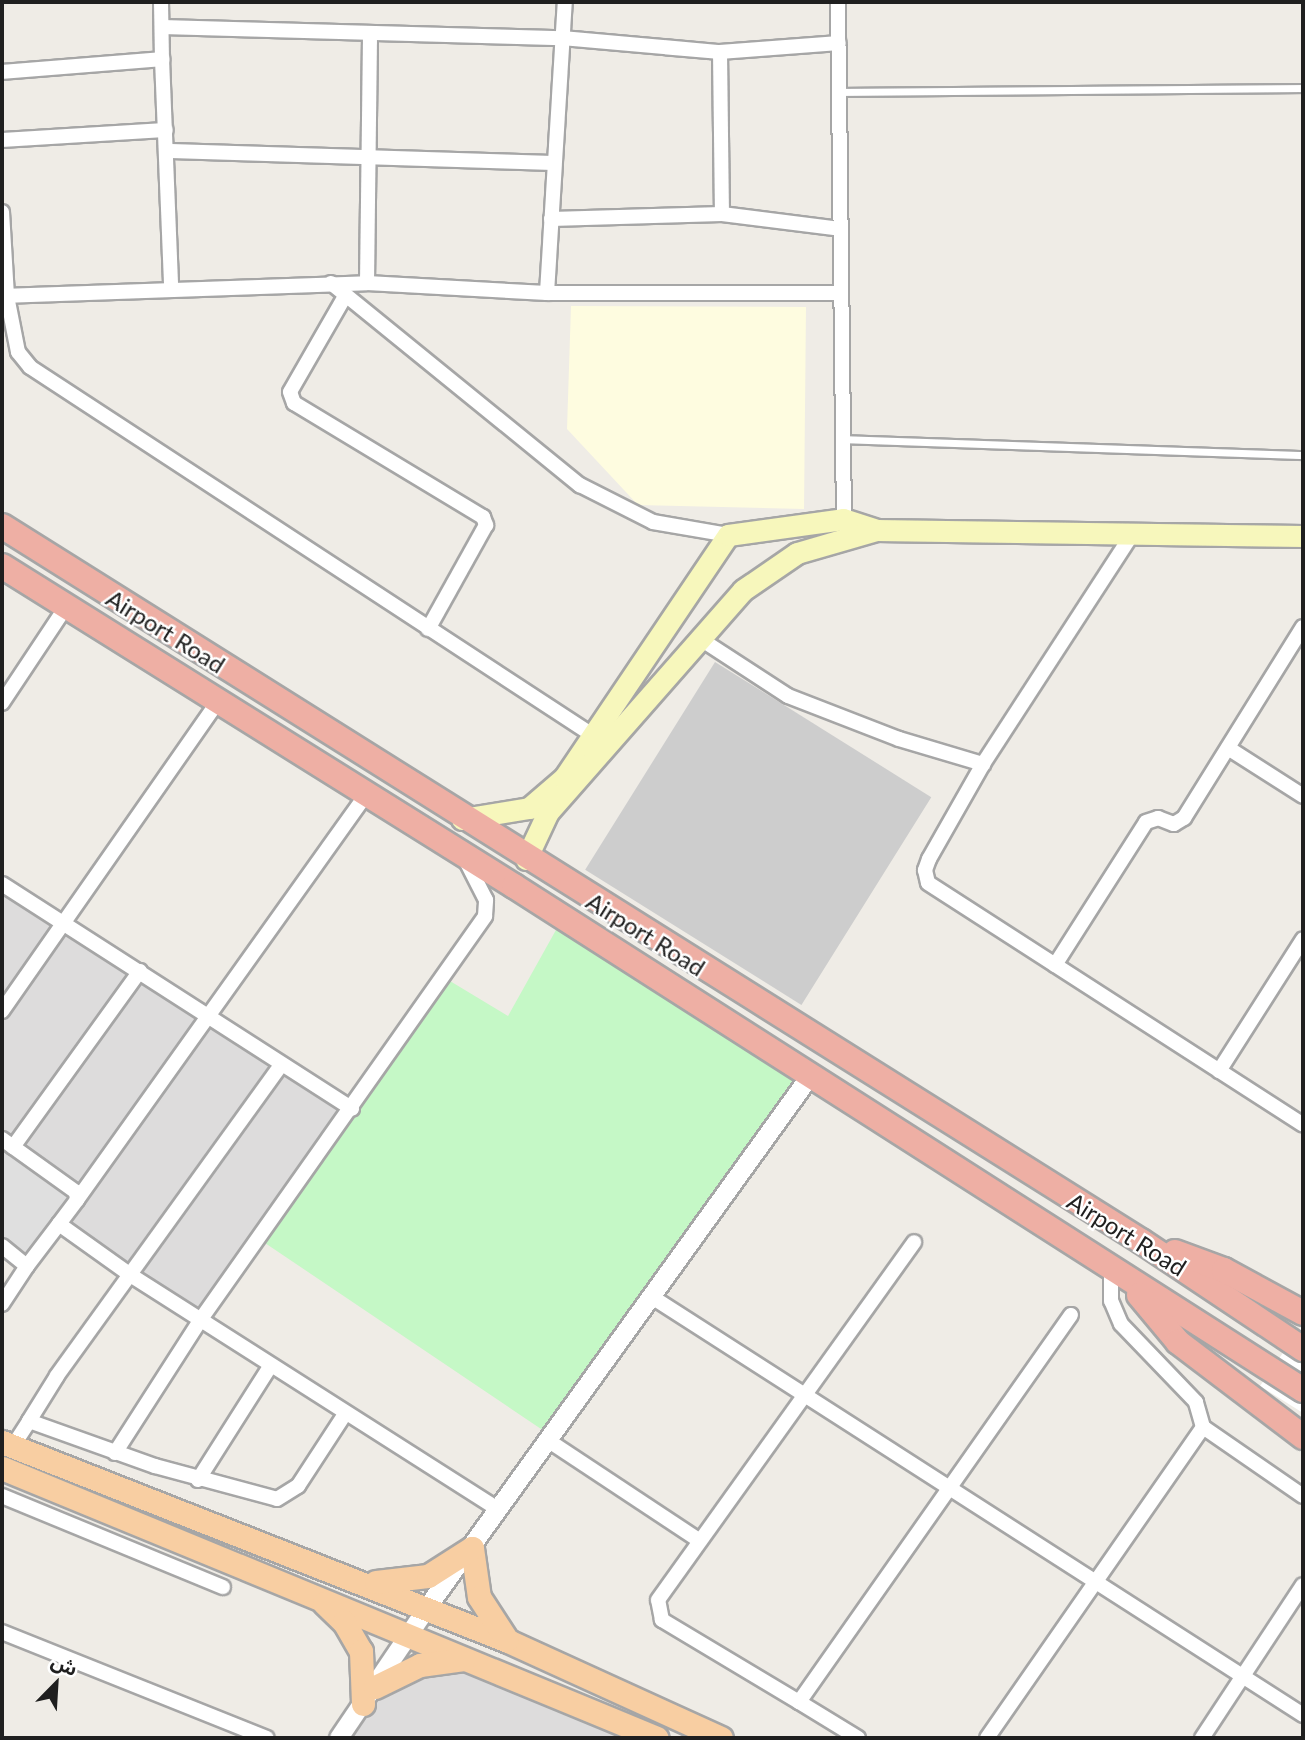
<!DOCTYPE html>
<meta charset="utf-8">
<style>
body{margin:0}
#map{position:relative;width:1305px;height:1740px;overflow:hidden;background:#efece6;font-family:Lato,"Noto Sans Arabic",sans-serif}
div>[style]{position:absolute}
.residential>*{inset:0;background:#dddcdc}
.education>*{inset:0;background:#fefce0}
.religious>*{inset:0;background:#cdcdcd;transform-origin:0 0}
.park>*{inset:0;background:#c5f8c6}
.parking>*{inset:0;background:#dfdfdf}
.pier>*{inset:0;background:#fff}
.roads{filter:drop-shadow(2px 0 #a6a6a6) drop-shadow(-2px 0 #a6a6a6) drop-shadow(0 2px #a6a6a6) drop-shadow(0 -2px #a6a6a6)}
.service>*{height:7px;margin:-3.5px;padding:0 3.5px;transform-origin:3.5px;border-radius:3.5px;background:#fff}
.minor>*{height:14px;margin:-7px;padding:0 7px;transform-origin:7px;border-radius:7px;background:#fff}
.tertiary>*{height:18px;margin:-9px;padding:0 9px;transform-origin:9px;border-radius:9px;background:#fff}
.secondary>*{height:21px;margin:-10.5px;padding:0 10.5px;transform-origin:10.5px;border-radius:10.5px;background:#f7f7bc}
.primary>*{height:23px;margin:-11.5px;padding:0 11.5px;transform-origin:11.5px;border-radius:11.5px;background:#f8cea2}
.trunk>*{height:24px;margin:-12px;padding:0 12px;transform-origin:12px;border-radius:12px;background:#eeafa4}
span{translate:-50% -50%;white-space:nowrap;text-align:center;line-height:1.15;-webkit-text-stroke:5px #fff;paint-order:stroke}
.street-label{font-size:24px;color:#1f1f1f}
.frame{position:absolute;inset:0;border:4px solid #1f1f1f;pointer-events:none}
.north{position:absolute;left:21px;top:1649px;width:70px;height:70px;-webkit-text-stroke:5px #fff;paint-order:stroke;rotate:24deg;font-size:19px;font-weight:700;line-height:28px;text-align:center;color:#1f1f1f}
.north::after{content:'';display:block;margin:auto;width:24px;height:32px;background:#1f1f1f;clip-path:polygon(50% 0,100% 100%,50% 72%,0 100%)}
</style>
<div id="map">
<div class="residential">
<div style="clip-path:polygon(2px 886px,352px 1109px,201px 1319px,60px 1223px,2px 1138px)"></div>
<div style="clip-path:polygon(470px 1660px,646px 1738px,341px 1738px,375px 1688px)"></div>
</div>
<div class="education">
<div style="clip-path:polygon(571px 306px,806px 307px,804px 509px,638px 505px,567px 429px)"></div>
</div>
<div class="religious">
<div style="left:715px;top:662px;width:255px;height:245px;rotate:32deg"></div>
</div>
<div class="park">
<div style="clip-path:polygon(561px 921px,806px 1077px,547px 1433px,262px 1241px,445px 978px,508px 1016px)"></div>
</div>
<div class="parking">
<div style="clip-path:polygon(2px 1139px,75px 1192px,27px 1266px,2px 1245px)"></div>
</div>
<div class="pier">
<div style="clip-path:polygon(1303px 1324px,1303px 1413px,1260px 1386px)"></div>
</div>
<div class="roads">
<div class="service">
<div style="left:839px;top:92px;width:464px;rotate:-0.5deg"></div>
<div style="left:843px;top:439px;width:460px;rotate:2deg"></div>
</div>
<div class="minor">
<div style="left:161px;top:2px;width:57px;rotate:89deg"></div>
<div style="left:838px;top:2px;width:523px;rotate:89.34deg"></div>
<div style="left:162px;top:27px;width:400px;rotate:1.6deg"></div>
<div style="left:562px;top:38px;width:159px;rotate:5.1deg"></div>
<div style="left:720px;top:52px;width:162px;rotate:89.3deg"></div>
<div style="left:720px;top:52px;width:119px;rotate:-4.3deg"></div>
<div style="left:2px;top:72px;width:161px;rotate:-4.6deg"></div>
<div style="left:162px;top:59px;width:228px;rotate:87.7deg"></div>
<div style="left:2px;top:140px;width:164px;rotate:-3.5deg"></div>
<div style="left:170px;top:151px;width:384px;rotate:1.8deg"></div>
<div style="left:2px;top:212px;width:84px;rotate:86.6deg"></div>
<div style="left:7px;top:296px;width:57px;rotate:78.9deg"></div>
<div style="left:18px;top:352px;width:19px;rotate:51deg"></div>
<div style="left:30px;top:367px;width:681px;rotate:33.2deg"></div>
<div style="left:551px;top:219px;width:171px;rotate:-1.7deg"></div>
<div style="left:722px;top:214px;width:119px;rotate:7.2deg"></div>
<div style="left:331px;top:283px;width:321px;rotate:39.1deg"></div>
<div style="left:580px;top:485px;width:82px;rotate:26.9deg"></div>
<div style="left:653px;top:522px;width:76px;rotate:9.8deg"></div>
<div style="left:367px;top:283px;width:249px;rotate:-89.3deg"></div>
<div style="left:547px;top:293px;width:292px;rotate:-86.5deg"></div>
<div style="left:2px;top:296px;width:365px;rotate:-2deg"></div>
<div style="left:367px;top:283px;width:180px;rotate:3.2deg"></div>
<div style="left:547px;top:293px;width:294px"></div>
<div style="left:344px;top:298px;width:108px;rotate:119.9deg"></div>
<div style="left:290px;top:392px;width:12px;rotate:70deg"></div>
<div style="left:294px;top:403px;width:221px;rotate:31.1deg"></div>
<div style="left:483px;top:517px;width:9px;rotate:69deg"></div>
<div style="left:486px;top:525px;width:119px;rotate:119.1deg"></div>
<div style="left:1131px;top:536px;width:272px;rotate:123deg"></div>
<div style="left:983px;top:764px;width:109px;rotate:119.6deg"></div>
<div style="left:929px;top:859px;width:12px;rotate:110deg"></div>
<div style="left:925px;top:870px;width:13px;rotate:77deg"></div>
<div style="left:928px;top:883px;width:446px;rotate:32.8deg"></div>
<div style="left:699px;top:638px;width:106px;rotate:33.1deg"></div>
<div style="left:788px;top:696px;width:119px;rotate:21.2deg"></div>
<div style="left:899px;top:739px;width:88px;rotate:16.6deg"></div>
<div style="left:2px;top:703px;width:114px;rotate:-56.4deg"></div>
<div style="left:1228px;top:748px;width:89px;rotate:32.6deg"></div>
<div style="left:2px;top:884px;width:416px;rotate:32.7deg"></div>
<div style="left:1055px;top:965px;width:169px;rotate:-57.5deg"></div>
<div style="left:1146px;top:822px;width:13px;rotate:-18deg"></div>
<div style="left:1158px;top:818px;width:17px;rotate:21deg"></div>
<div style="left:1174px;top:824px;width:12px;rotate:-31deg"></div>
<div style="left:1184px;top:818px;width:225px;rotate:-58.1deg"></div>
<div style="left:2px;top:1011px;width:379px;rotate:-55.1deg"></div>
<div style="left:281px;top:1065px;width:383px;rotate:125.8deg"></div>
<div style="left:57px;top:1376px;width:53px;rotate:121.9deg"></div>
<div style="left:29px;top:1421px;width:134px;rotate:19.7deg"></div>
<div style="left:155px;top:1466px;width:126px;rotate:15.1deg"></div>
<div style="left:277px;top:1499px;width:25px;rotate:-32deg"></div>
<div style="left:298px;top:1486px;width:86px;rotate:-56.9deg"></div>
<div style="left:1219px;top:1071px;width:156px;rotate:-57.5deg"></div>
<div style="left:2px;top:1139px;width:91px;rotate:35.6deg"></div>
<div style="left:76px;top:1192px;width:8px;rotate:83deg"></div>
<div style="left:77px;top:1200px;width:30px;rotate:127deg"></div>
<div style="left:59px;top:1224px;width:90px;rotate:35.5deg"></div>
<div style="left:132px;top:1276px;width:435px;rotate:32.5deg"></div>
<div style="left:13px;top:1147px;width:217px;rotate:-54.2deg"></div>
<div style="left:77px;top:1200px;width:499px;rotate:-54.5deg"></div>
<div style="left:2px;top:1246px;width:32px;rotate:39deg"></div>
<div style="left:27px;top:1266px;width:53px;rotate:-52.7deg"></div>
<div style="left:652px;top:1297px;width:774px;rotate:32.7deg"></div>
<div style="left:2px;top:1304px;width:45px;rotate:-56.7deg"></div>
<div style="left:1203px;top:1427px;width:121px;rotate:34.6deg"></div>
<div style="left:549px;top:1441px;width:178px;rotate:33.5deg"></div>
<div style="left:13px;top:1446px;width:30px;rotate:-57deg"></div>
<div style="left:115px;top:1453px;width:159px;rotate:-57.3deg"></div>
<div style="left:201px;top:1319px;width:493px;rotate:-54.8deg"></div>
<div style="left:485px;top:916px;width:16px;rotate:-86deg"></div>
<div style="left:486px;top:900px;width:44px;rotate:-117.1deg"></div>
<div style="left:198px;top:1480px;width:136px;rotate:-57.6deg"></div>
<div style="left:2px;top:1496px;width:239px;rotate:22.4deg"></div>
<div style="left:2px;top:1632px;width:285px;rotate:21.8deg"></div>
<div style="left:799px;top:1702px;width:160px;rotate:-149.1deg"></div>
<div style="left:662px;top:1620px;width:20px;rotate:-101deg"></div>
<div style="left:658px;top:1600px;width:440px;rotate:-54.4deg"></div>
<div style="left:858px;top:1738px;width:69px;rotate:-148.6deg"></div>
<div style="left:799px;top:1702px;width:473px;rotate:-54.9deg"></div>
<div style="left:987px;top:1738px;width:379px;rotate:-55.2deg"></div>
<div style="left:1203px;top:1427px;width:26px;rotate:-106deg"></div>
<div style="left:1196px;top:1402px;width:108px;rotate:-133.9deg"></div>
<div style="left:1121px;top:1324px;width:25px;rotate:-113deg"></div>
<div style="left:1111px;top:1301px;width:31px;rotate:-90deg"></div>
<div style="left:1202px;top:1738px;width:183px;rotate:-56.6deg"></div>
</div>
<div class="tertiary">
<div style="left:339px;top:1738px;width:157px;rotate:-55.9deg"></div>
<div style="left:427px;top:1608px;width:657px;rotate:-54.23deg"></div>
</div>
<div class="secondary">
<div style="left:462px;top:819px;width:68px;rotate:-9.3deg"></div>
<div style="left:529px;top:808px;width:46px;rotate:-40.6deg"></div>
<div style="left:564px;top:778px;width:293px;rotate:-56deg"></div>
<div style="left:728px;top:535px;width:116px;rotate:-7.9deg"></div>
<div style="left:843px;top:519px;width:35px;rotate:18deg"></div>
<div style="left:876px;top:530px;width:427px;rotate:0.8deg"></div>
<div style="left:526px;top:859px;width:52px;rotate:-64.9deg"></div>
<div style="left:548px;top:812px;width:295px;rotate:-48.7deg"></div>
<div style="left:743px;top:590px;width:65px;rotate:-34.4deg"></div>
<div style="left:797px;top:553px;width:82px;rotate:-16.2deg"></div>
</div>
<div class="primary">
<div style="left:2px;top:1442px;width:544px;rotate:21.47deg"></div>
<div style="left:508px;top:1641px;width:234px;rotate:24.5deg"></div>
<div style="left:2px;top:1468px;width:708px;rotate:22.4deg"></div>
<div style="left:472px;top:1548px;width:49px;rotate:81.9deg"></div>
<div style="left:479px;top:1597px;width:51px;rotate:56.9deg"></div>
<div style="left:376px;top:1582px;width:52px;rotate:-6.6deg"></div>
<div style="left:428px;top:1576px;width:52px;rotate:-32.5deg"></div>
<div style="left:324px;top:1603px;width:28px;rotate:44deg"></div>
<div style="left:344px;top:1622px;width:34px;rotate:60deg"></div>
<div style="left:361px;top:1651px;width:53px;rotate:87.8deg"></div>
<div style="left:375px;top:1687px;width:50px;rotate:-26.1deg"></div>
<div style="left:420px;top:1665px;width:44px;rotate:-7.8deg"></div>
</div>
<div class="trunk">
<div style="left:2px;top:526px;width:1345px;rotate:32.12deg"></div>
<div style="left:1141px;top:1241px;width:195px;rotate:33.7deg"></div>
<div style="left:2px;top:566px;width:604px;rotate:32.01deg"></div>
<div style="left:514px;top:886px;width:936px;rotate:32.57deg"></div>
<div style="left:1175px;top:1252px;width:52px;rotate:20.2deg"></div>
<div style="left:1224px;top:1270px;width:90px;rotate:28.6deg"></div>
<div style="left:1139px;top:1295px;width:61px;rotate:50.3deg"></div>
<div style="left:1178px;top:1342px;width:157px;rotate:37.2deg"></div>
</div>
</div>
<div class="street-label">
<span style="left:166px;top:631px;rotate:32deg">Airport Road</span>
<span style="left:646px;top:934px;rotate:32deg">Airport Road</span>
<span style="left:1127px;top:1234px;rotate:32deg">Airport Road</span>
</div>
<div class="frame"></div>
<div class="north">ش</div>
</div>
